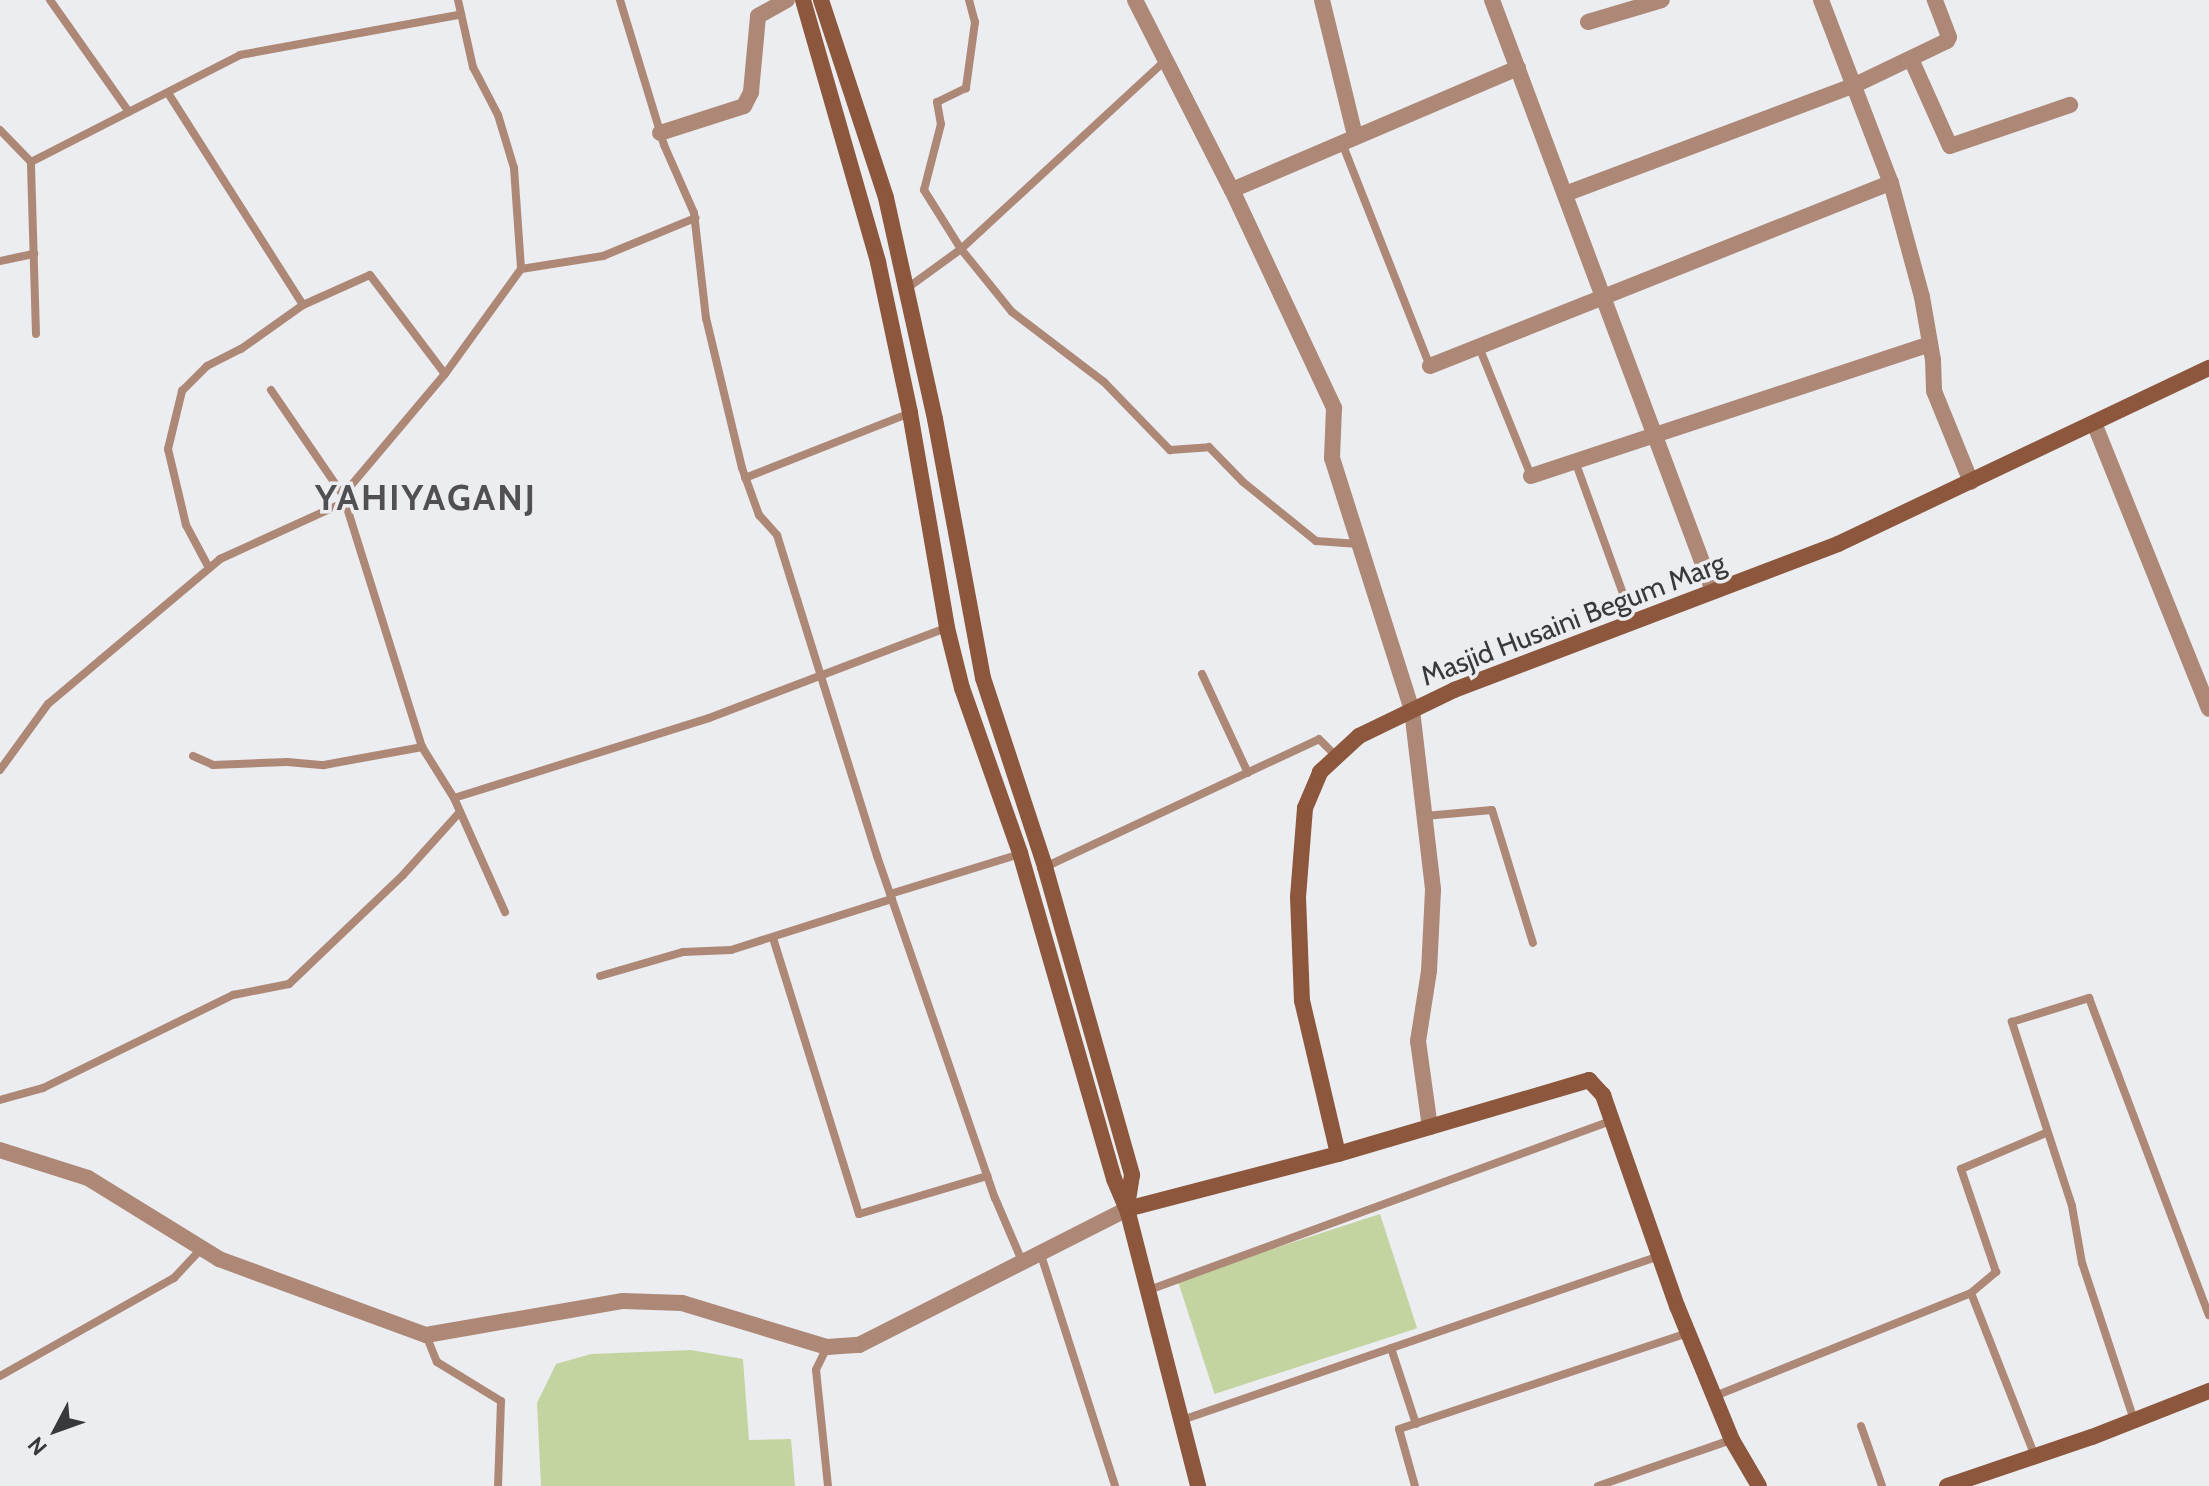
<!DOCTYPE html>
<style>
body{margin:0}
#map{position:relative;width:2209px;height:1486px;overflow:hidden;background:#ecedf1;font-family:Cabin,sans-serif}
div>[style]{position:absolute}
.green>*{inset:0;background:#c4d4a0;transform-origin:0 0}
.lane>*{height:8px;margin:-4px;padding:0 4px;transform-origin:4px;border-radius:4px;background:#ae8876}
.street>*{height:16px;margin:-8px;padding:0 8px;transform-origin:8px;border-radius:8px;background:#ae8876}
.secondary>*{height:16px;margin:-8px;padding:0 8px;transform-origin:8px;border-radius:8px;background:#8c573c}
span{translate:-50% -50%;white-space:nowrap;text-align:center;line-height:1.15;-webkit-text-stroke:7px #ecedf1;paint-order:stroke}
.street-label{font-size:28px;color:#38393a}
.district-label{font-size:36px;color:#505053;font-weight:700;letter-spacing:2px}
.north{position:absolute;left:16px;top:1390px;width:80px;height:80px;-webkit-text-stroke:6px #ecedf1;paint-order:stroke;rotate:229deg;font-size:22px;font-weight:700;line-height:32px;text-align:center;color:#38393a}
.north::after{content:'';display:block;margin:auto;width:28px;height:36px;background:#38393a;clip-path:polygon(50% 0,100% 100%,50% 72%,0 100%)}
</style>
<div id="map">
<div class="green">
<div style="left:1380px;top:1214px;width:120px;height:213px;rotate:72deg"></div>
<div style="clip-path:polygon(691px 1350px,743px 1359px,749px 1440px,791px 1439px,795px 1486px,541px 1486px,537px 1403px,556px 1364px,591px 1354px)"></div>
</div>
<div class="lane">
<div style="left:50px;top:0;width:137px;rotate:54.8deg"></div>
<div style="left:458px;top:0;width:69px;rotate:77.4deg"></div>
<div style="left:473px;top:67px;width:54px;rotate:62.5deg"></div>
<div style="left:498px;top:115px;width:55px;rotate:73.2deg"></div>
<div style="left:514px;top:168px;width:101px;rotate:86deg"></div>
<div style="left:620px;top:0;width:152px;rotate:73.1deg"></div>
<div style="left:664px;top:145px;width:74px;rotate:66.2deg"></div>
<div style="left:694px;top:213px;width:106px;rotate:83.5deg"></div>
<div style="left:706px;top:318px;width:154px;rotate:76.5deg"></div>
<div style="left:742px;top:468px;width:50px;rotate:70.1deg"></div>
<div style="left:759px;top:515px;width:27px;rotate:48deg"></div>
<div style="left:777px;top:535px;width:336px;rotate:72.7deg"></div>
<div style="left:877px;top:856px;width:362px;rotate:71deg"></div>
<div style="left:995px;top:1198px;width:69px;rotate:66.8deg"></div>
<div style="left:969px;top:0;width:23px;rotate:75deg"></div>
<div style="left:975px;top:22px;width:67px;rotate:97.8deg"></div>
<div style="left:966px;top:88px;width:32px;rotate:154deg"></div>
<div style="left:937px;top:102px;width:22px;rotate:80deg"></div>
<div style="left:941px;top:124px;width:68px;rotate:104.4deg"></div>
<div style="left:924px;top:190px;width:70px;rotate:57.9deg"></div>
<div style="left:961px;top:249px;width:81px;rotate:51deg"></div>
<div style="left:1012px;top:312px;width:116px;rotate:37.3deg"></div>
<div style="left:1104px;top:382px;width:95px;rotate:45.9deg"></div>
<div style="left:1170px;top:450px;width:39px;rotate:-4deg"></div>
<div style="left:1209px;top:447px;width:49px;rotate:45.8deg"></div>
<div style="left:1243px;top:482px;width:94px;rotate:38.9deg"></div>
<div style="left:1316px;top:541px;width:43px;rotate:4deg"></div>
<div style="left:168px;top:93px;width:251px;rotate:57.5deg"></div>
<div style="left:0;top:130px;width:45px;rotate:45.9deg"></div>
<div style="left:1342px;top:143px;width:240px;rotate:68.5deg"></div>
<div style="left:0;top:261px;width:35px;rotate:-12deg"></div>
<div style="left:906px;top:289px;width:68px;rotate:-36deg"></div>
<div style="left:961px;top:249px;width:277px;rotate:-42.7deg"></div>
<div style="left:36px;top:334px;width:172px;rotate:-91.7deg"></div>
<div style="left:31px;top:162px;width:235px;rotate:-27.1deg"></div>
<div style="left:240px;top:55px;width:223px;rotate:-10.4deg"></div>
<div style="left:1479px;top:347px;width:139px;rotate:68deg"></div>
<div style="left:271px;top:390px;width:127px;rotate:55.6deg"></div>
<div style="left:343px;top:495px;width:264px;rotate:72.6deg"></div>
<div style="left:422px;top:747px;width:60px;rotate:57.9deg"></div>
<div style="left:454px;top:798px;width:125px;rotate:65.9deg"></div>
<div style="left:1575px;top:461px;width:170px;rotate:70.1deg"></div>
<div style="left:745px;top:478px;width:177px;rotate:-21.5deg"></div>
<div style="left:343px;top:495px;width:158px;rotate:-49.9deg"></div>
<div style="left:445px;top:374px;width:130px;rotate:-54.1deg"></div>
<div style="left:521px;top:269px;width:83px;rotate:-9deg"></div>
<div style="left:603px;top:256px;width:100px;rotate:-22.4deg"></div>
<div style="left:209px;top:568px;width:49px;rotate:-118.1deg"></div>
<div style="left:186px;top:525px;width:78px;rotate:-103.3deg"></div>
<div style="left:168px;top:449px;width:60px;rotate:-76.4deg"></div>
<div style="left:182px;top:391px;width:35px;rotate:-45deg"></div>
<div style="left:207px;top:366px;width:38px;rotate:-27deg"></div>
<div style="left:241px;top:349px;width:76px;rotate:-35.4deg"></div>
<div style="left:303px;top:305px;width:73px;rotate:-24.1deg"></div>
<div style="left:370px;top:275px;width:124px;rotate:52.9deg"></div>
<div style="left:1202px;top:674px;width:109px;rotate:65.1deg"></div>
<div style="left:193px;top:756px;width:22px;rotate:24deg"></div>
<div style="left:213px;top:765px;width:74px;rotate:-2.3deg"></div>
<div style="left:287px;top:762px;width:37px;rotate:5deg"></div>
<div style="left:324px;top:765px;width:100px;rotate:-10.4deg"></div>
<div style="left:0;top:770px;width:82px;rotate:-54deg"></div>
<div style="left:48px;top:704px;width:225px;rotate:-40.1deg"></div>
<div style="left:220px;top:559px;width:137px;rotate:-24.5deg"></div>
<div style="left:454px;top:798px;width:267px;rotate:-17.4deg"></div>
<div style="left:709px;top:718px;width:254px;rotate:-20.8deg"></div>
<div style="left:1425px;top:816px;width:67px;rotate:-5.1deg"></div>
<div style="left:1492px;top:810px;width:139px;rotate:72.9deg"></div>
<div style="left:1045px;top:867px;width:302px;rotate:-25deg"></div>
<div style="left:1319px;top:739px;width:24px;rotate:45deg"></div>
<div style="left:890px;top:894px;width:136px;rotate:-17.1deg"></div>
<div style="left:773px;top:938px;width:289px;rotate:72.7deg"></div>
<div style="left:859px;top:1214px;width:134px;rotate:-16.5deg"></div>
<div style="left:600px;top:976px;width:86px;rotate:-16.1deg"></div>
<div style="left:683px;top:952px;width:48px;rotate:-2.4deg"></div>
<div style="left:731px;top:950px;width:169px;rotate:-17.6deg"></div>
<div style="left:0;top:1100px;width:45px;rotate:-15.6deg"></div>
<div style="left:43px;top:1088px;width:212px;rotate:-26.1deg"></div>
<div style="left:233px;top:995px;width:57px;rotate:-11.1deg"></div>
<div style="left:289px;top:984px;width:158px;rotate:-43.7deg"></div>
<div style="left:403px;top:875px;width:85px;rotate:-47.9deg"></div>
<div style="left:1040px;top:1252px;width:246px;rotate:72.2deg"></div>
<div style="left:1149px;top:1290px;width:493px;rotate:-20.1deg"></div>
<div style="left:1971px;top:1293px;width:175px;rotate:68.6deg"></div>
<div style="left:426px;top:1335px;width:29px;rotate:68deg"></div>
<div style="left:437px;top:1362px;width:75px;rotate:31.4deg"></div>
<div style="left:501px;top:1401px;width:85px;rotate:92deg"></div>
<div style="left:827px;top:1347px;width:25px;rotate:116deg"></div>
<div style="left:816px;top:1370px;width:117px;rotate:84.1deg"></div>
<div style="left:1391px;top:1348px;width:80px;rotate:71.8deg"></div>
<div style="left:0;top:1376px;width:200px;rotate:-29.4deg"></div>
<div style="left:174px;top:1278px;width:40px;rotate:-47deg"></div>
<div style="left:1715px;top:1396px;width:276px;rotate:-21.9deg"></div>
<div style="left:1971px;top:1293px;width:33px;rotate:-40deg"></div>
<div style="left:1996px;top:1272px;width:109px;rotate:-108.8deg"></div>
<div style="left:1961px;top:1169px;width:92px;rotate:-23deg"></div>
<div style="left:1182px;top:1420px;width:504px;rotate:-18.97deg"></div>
<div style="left:2134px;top:1420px;width:165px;rotate:-108.3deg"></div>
<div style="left:2082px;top:1263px;width:58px;rotate:-100deg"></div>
<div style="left:2072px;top:1206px;width:194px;rotate:-108.1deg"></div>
<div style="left:2012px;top:1022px;width:81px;rotate:-17.3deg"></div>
<div style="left:2089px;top:998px;width:339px;rotate:69.3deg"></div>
<div style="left:1861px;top:1426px;width:64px;rotate:70.7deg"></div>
<div style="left:1415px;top:1486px;width:59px;rotate:-105.7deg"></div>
<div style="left:1399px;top:1429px;width:305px;rotate:-18.4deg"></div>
<div style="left:1598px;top:1486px;width:141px;rotate:-19.1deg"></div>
</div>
<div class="street">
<div style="left:1135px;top:0;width:213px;rotate:63deg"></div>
<div style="left:1232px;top:190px;width:241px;rotate:64.9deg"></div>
<div style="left:1334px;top:408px;width:50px;rotate:92.3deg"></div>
<div style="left:1332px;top:458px;width:264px;rotate:72.4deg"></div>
<div style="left:1412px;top:710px;width:181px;rotate:83.3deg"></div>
<div style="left:1433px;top:890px;width:81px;rotate:92.8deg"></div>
<div style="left:1429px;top:971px;width:71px;rotate:98.9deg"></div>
<div style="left:1418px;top:1041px;width:87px;rotate:82.1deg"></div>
<div style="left:1322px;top:0;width:139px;rotate:76.3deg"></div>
<div style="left:1492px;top:0;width:631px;rotate:69.5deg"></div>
<div style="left:1821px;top:0;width:196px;rotate:69.1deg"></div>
<div style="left:1891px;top:183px;width:118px;rotate:74.8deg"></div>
<div style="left:1922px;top:297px;width:64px;rotate:80.1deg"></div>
<div style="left:1933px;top:360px;width:31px;rotate:88deg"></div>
<div style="left:1934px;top:391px;width:98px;rotate:67.9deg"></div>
<div style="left:1588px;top:22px;width:77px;rotate:-16.6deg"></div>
<div style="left:1911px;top:59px;width:95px;rotate:65.9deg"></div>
<div style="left:1950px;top:146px;width:127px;rotate:-18.9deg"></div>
<div style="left:660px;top:133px;width:88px;rotate:-17.8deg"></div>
<div style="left:744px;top:106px;width:16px;rotate:-63deg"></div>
<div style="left:751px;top:92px;width:76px;rotate:-84.7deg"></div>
<div style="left:758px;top:16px;width:33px;rotate:-29deg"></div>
<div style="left:1232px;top:190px;width:311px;rotate:-23.1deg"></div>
<div style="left:1565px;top:194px;width:308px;rotate:-20.6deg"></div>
<div style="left:1853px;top:86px;width:104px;rotate:-25.6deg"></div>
<div style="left:1947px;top:41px;width:4px;rotate:-63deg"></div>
<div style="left:1949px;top:37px;width:40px;rotate:-111deg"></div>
<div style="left:1430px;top:366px;width:496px;rotate:-21.7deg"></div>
<div style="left:2094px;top:423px;width:308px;rotate:68.1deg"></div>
<div style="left:1531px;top:476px;width:420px;rotate:-18.3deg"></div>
<div style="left:0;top:1150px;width:92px;rotate:17.7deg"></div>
<div style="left:88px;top:1178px;width:154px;rotate:31.7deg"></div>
<div style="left:219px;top:1259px;width:221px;rotate:20.2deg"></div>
<div style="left:426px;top:1335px;width:200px;rotate:-9.8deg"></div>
<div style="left:623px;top:1301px;width:59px;rotate:1.9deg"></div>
<div style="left:682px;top:1303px;width:152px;rotate:16.9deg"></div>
<div style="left:827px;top:1347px;width:32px;rotate:-4deg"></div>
<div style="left:859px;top:1345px;width:301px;rotate:-26.9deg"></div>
</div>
<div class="secondary">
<div style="left:803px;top:0;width:273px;rotate:74deg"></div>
<div style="left:878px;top:262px;width:154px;rotate:78deg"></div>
<div style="left:910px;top:413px;width:218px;rotate:80.2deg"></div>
<div style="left:947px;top:628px;width:62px;rotate:76deg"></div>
<div style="left:962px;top:688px;width:175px;rotate:70.6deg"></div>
<div style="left:1020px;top:853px;width:339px;rotate:73.9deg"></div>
<div style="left:1114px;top:1179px;width:33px;rotate:67deg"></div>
<div style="left:1127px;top:1209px;width:286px;rotate:75.6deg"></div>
<div style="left:821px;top:0;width:208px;rotate:71.8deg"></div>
<div style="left:886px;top:198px;width:226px;rotate:77.5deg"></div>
<div style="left:935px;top:419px;width:263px;rotate:79.5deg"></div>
<div style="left:983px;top:678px;width:199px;rotate:71.8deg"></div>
<div style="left:1045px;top:867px;width:320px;rotate:74.2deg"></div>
<div style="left:1132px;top:1175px;width:33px;rotate:99deg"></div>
<div style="left:1338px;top:1154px;width:157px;rotate:-103.2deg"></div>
<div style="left:1302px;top:1001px;width:104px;rotate:-92.2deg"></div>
<div style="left:1298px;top:897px;width:89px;rotate:-85.5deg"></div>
<div style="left:1305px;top:808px;width:39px;rotate:-67deg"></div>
<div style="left:1320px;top:772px;width:53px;rotate:-42.7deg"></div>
<div style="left:1359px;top:736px;width:106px;rotate:-25.8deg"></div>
<div style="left:1454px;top:690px;width:411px;rotate:-20.8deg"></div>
<div style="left:1838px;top:544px;width:411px;rotate:-25.4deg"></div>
<div style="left:1127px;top:1209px;width:218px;rotate:-14.6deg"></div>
<div style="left:1338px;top:1154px;width:262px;rotate:-16.4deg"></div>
<div style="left:1589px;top:1080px;width:21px;rotate:47deg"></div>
<div style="left:1603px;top:1095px;width:224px;rotate:70.7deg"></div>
<div style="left:1677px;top:1306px;width:145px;rotate:67.7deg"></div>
<div style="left:1732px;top:1440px;width:53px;rotate:59.6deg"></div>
<div style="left:1947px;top:1486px;width:153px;rotate:-18.7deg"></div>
<div style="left:2092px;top:1437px;width:126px;rotate:-21.5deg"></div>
</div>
<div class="street-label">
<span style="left:1573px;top:619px;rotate:-21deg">Masjid Husaini Begum Marg</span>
</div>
<div class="district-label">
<span style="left:426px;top:498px">YAHIYAGANJ</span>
</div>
<div class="north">N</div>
</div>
